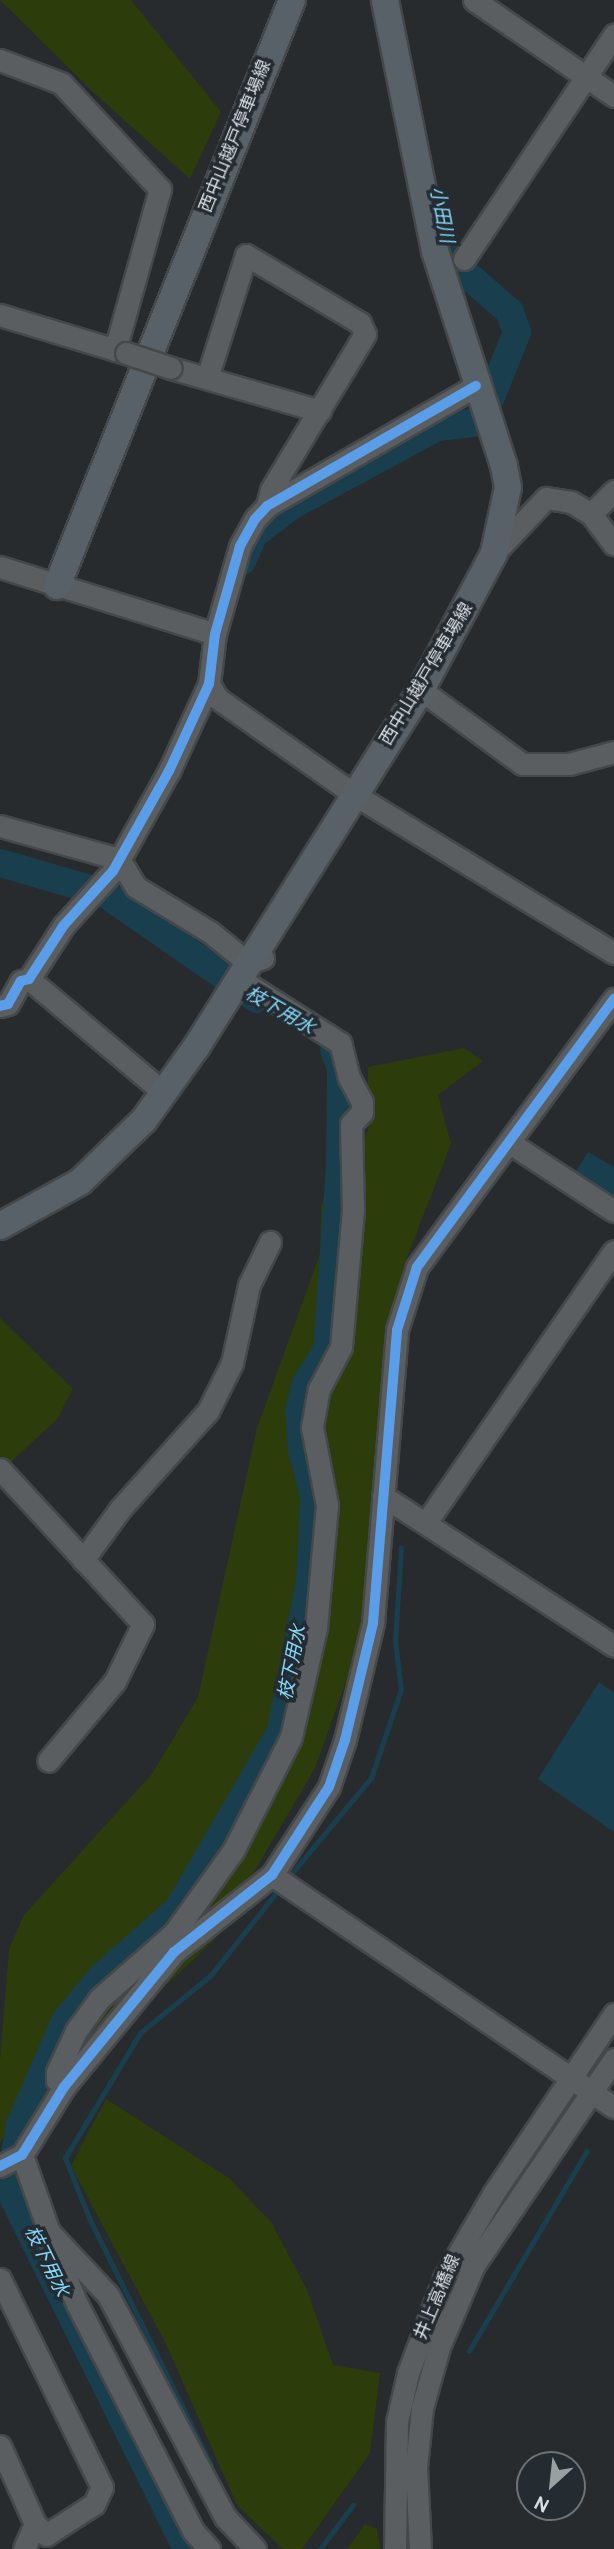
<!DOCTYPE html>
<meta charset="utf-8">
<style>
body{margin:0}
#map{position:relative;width:614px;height:2549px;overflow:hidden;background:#272b2e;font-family:Overpass,"Noto Sans JP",sans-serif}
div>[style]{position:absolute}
.green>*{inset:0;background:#2c3c0a}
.water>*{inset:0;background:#193f4e}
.stream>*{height:4.5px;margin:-2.25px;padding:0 2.25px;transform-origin:2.25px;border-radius:2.25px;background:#193f4e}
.river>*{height:28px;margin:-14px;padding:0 14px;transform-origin:14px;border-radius:14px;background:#193f4e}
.roads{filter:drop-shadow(2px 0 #45484a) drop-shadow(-2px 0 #45484a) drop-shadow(0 2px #45484a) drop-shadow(0 -2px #45484a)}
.minor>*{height:21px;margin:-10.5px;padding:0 10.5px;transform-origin:10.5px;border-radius:10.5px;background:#5b5e60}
.major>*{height:26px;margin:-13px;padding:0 13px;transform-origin:13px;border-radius:13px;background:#586167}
.bridges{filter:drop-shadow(2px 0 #45484a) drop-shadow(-2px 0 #45484a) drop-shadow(0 2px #45484a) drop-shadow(0 -2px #45484a)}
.minor-bridge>*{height:21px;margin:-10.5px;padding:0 10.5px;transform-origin:10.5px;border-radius:10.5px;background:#5b5e60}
.cycleway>*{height:10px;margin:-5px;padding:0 5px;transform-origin:5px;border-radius:5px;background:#5a9eea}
span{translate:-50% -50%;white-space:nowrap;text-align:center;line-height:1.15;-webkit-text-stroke:7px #242b31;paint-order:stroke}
.street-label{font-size:18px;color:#d8dde1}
.water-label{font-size:19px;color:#84d8fa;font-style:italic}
.north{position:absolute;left:516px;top:2451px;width:70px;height:70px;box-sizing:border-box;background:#242b31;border:2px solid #6c7277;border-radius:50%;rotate:207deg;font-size:19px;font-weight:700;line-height:28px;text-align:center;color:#d8dde1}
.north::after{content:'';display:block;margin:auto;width:24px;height:32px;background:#9a9fa2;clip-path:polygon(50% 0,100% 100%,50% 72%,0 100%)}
</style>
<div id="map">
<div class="green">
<div style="clip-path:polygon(0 0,131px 0,221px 112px,190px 179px,92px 91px)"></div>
<div style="clip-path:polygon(464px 1048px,483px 1061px,438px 1095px,451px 1144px,406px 1260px,357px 1651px,315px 1768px,214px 1940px,0 2142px,0 2061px,9px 1949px,24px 1915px,152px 1774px,198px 1697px,257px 1428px,320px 1254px,321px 1205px,368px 1131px,368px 1067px)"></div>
<div style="clip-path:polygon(0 1318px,73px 1389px,57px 1419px,9px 1464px,0 1456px)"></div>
<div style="clip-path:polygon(106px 2099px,229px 2178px,271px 2222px,307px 2290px,333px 2365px,380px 2373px,370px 2453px,302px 2549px,283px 2549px,237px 2505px,165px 2342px,71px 2166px)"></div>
<div style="clip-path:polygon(365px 2524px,377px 2529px,380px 2549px,347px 2549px)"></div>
</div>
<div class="water">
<div style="clip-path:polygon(588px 1152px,614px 1167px,614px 1199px,573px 1176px)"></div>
<div style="clip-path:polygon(599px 1682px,614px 1693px,614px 1832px,538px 1779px)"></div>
</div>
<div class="stream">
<div style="left:288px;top:1878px;width:130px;rotate:-50.3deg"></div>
<div style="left:371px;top:1778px;width:93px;rotate:-71.2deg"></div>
<div style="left:401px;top:1690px;width:49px;rotate:-97deg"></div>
<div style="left:395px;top:1641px;width:93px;rotate:-86.3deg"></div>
<div style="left:469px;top:2351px;width:232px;rotate:-59.5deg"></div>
<div style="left:211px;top:2465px;width:275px;rotate:-116.3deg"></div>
<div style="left:89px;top:2218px;width:65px;rotate:-111.8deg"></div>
<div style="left:65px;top:2158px;width:146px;rotate:-59deg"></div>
<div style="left:140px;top:2033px;width:92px;rotate:-39.2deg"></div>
<div style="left:211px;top:1975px;width:111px;rotate:-51.6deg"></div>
<div style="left:320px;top:2549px;width:55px;rotate:-53.1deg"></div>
</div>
<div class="river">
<div style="left:442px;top:226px;width:33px;rotate:79deg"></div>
<div style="left:448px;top:258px;width:82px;rotate:41.1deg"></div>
<div style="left:510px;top:312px;width:21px;rotate:71deg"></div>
<div style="left:517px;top:332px;width:72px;rotate:111.9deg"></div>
<div style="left:242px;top:561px;width:30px;rotate:-66deg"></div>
<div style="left:254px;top:534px;width:46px;rotate:-37.1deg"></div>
<div style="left:291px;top:506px;width:166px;rotate:-28.4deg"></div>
<div style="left:437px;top:427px;width:44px;rotate:-6.5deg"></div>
<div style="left:0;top:863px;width:108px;rotate:16.1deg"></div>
<div style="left:104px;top:893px;width:186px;rotate:34.7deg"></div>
<div style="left:187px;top:2549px;width:402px;rotate:-116.3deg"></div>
<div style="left:9px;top:2189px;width:65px;rotate:-80.2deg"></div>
<div style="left:20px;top:2125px;width:113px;rotate:-66.6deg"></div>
<div style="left:65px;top:2021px;width:58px;rotate:-50.6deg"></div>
<div style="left:102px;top:1976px;width:101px;rotate:-41.4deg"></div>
<div style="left:178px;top:1909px;width:206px;rotate:-59.9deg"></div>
<div style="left:281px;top:1731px;width:153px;rotate:-79.1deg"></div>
<div style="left:310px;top:1581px;width:86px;rotate:-87.3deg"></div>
<div style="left:314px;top:1495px;width:47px;rotate:-104.9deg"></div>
<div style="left:302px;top:1450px;width:39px;rotate:-94deg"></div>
<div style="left:299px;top:1411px;width:29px;rotate:-76deg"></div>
<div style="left:306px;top:1383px;width:38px;rotate:-57deg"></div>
<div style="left:327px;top:1351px;width:186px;rotate:-86deg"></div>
<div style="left:340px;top:1165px;width:96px;rotate:-89.4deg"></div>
<div style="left:341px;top:1069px;width:20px;rotate:-110deg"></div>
</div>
<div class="roads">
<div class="minor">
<div style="left:474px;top:0;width:170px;rotate:34.4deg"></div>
<div style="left:0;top:60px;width:65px;rotate:20.7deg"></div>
<div style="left:61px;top:83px;width:145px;rotate:47deg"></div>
<div style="left:160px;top:189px;width:167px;rotate:105.6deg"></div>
<div style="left:464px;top:259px;width:270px;rotate:-56.2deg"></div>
<div style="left:0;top:315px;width:132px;rotate:16.8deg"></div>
<div style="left:171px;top:368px;width:155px;rotate:16.1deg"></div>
<div style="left:207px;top:378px;width:129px;rotate:-72.4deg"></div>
<div style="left:246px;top:255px;width:133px;rotate:30.8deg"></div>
<div style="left:360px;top:323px;width:12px;rotate:66deg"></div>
<div style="left:365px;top:334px;width:182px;rotate:121.1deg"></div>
<div style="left:271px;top:490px;width:16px;rotate:104deg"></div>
<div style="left:591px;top:514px;width:38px;rotate:53deg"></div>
<div style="left:494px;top:553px;width:76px;rotate:-46.6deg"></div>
<div style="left:546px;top:498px;width:25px;rotate:9deg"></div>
<div style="left:571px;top:502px;width:23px;rotate:31deg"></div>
<div style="left:591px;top:514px;width:33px;rotate:-45deg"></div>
<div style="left:0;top:567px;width:225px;rotate:17.3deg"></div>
<div style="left:209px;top:684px;width:16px;rotate:60deg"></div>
<div style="left:217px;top:698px;width:169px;rotate:35.1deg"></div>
<div style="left:355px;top:795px;width:303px;rotate:31.4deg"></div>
<div style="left:421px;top:690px;width:125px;rotate:36.2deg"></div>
<div style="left:522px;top:764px;width:47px"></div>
<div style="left:569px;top:764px;width:47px;rotate:-14.9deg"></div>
<div style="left:0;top:826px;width:123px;rotate:15.5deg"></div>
<div style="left:119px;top:859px;width:33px;rotate:59deg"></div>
<div style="left:136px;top:887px;width:87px;rotate:31.3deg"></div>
<div style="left:210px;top:932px;width:49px;rotate:39.2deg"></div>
<div style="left:248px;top:963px;width:16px;rotate:-18deg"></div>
<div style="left:29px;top:979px;width:175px;rotate:40.1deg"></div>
<div style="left:0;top:1006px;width:8px;rotate:-14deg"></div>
<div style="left:8px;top:1004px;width:26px;rotate:-61deg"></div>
<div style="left:21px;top:981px;width:8px;rotate:-14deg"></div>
<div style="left:29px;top:979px;width:64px;rotate:-57.1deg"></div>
<div style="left:64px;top:925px;width:73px;rotate:-47.8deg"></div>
<div style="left:113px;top:871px;width:115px;rotate:-60.8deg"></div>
<div style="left:169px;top:771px;width:96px;rotate:-65.3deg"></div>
<div style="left:209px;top:684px;width:50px;rotate:-83.2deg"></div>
<div style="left:215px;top:634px;width:91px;rotate:-74.1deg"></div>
<div style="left:240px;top:546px;width:31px;rotate:-61deg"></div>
<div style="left:255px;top:519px;width:18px;rotate:-47deg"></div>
<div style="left:267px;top:506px;width:241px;rotate:-29.9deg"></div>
<div style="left:510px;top:1143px;width:124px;rotate:33.2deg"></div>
<div style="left:0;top:1469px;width:211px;rotate:47.3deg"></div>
<div style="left:143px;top:1624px;width:64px;rotate:116.2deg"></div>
<div style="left:115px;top:1681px;width:104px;rotate:129.9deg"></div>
<div style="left:383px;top:1496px;width:275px;rotate:33deg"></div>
<div style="left:427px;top:1521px;width:328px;rotate:-55.3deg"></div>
<div style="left:83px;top:1560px;width:63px;rotate:-54deg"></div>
<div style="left:120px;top:1509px;width:132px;rotate:-48.1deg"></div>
<div style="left:208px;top:1411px;width:54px;rotate:-63.4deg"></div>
<div style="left:232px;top:1363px;width:80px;rotate:-77.7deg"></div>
<div style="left:249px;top:1285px;width:48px;rotate:-64deg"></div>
<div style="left:272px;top:1875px;width:413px;rotate:34.2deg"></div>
<div style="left:64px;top:2087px;width:10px;rotate:-135deg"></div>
<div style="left:57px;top:2080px;width:8px;rotate:-90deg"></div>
<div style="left:57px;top:2072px;width:45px;rotate:-65.1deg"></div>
<div style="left:76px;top:2031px;width:39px;rotate:-54deg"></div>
<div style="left:99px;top:1999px;width:100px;rotate:-41.3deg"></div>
<div style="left:174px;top:1933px;width:101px;rotate:-54.3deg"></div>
<div style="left:233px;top:1851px;width:128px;rotate:-63deg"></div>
<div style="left:291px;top:1737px;width:112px;rotate:-77.1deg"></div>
<div style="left:316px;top:1628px;width:123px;rotate:-84.9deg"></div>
<div style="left:327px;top:1505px;width:79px;rotate:-100.9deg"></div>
<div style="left:312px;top:1427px;width:39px;rotate:-80deg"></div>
<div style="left:319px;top:1389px;width:47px;rotate:-62.4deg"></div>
<div style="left:341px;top:1347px;width:137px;rotate:-85deg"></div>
<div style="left:353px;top:1211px;width:87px;rotate:-91.3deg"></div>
<div style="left:351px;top:1124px;width:16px;rotate:-47deg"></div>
<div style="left:362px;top:1112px;width:10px;rotate:-90deg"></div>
<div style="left:362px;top:1102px;width:27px;rotate:-118deg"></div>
<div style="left:349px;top:1078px;width:36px;rotate:-104deg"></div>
<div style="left:340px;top:1043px;width:121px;rotate:-147.5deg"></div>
<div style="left:22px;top:2155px;width:82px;rotate:70.7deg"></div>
<div style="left:49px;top:2232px;width:86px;rotate:46.9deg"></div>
<div style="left:108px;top:2295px;width:251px;rotate:62.2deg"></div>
<div style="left:225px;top:2517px;width:44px;rotate:46.8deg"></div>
<div style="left:0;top:2166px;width:25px;rotate:-27deg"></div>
<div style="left:22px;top:2155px;width:80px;rotate:-58.3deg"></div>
<div style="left:64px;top:2087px;width:174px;rotate:-50.8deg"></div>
<div style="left:174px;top:1952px;width:125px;rotate:-38.2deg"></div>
<div style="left:272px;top:1875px;width:105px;rotate:-57.1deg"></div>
<div style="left:329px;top:1787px;width:50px;rotate:-71.2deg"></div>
<div style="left:345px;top:1740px;width:120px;rotate:-76.5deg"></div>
<div style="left:373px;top:1623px;width:294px;rotate:-85.3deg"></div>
<div style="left:397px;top:1330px;width:66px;rotate:-72.4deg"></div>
<div style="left:417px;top:1267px;width:333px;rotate:-53.7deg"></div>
<div style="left:49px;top:2238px;width:72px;rotate:67deg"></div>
<div style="left:77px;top:2304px;width:255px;rotate:62.9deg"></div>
<div style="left:193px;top:2531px;width:24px;rotate:48deg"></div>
<div style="left:0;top:2279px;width:232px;rotate:63.9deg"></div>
<div style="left:102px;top:2487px;width:19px;rotate:115deg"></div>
<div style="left:94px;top:2504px;width:57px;rotate:147.1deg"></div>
<div style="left:46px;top:2535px;width:16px;rotate:-135deg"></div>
<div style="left:0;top:2446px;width:85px;rotate:65.8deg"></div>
<div style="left:35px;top:2524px;width:27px;rotate:114deg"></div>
<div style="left:395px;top:2549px;width:127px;rotate:-89.1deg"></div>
<div style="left:397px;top:2422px;width:50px;rotate:-77.3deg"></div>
<div style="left:408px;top:2373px;width:102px;rotate:-69.2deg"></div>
<div style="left:444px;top:2278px;width:97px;rotate:-59.7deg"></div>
<div style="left:493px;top:2194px;width:217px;rotate:-56.1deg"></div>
<div style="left:420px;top:2549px;width:82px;rotate:-92.8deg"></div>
<div style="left:416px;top:2467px;width:59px;rotate:-84.2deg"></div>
<div style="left:422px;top:2408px;width:63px;rotate:-74.4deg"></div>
<div style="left:439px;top:2347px;width:89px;rotate:-66.9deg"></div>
<div style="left:474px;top:2265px;width:249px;rotate:-55.8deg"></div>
</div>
<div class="major">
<div style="left:57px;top:586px;width:631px;rotate:-68.15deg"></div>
<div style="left:0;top:1226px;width:91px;rotate:-28.8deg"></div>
<div style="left:80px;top:1182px;width:89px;rotate:-44.1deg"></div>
<div style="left:144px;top:1120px;width:91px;rotate:-54.4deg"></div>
<div style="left:197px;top:1046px;width:421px;rotate:-57.8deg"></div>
<div style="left:421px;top:690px;width:155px;rotate:-61.9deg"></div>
<div style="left:494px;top:553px;width:67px;rotate:-78deg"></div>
<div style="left:508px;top:487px;width:21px;rotate:-101deg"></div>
<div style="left:504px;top:466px;width:226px;rotate:-107.8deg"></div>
<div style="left:435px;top:251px;width:256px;rotate:-101.3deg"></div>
</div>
</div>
<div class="bridges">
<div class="minor-bridge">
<div style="left:126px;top:353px;width:47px;rotate:18.4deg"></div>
</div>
</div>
<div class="cycleway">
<div style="left:0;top:1006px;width:8px;rotate:-14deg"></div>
<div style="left:8px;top:1004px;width:26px;rotate:-61deg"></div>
<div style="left:21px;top:981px;width:8px;rotate:-14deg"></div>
<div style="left:29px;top:979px;width:64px;rotate:-57.1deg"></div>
<div style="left:64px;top:925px;width:73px;rotate:-47.8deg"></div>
<div style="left:113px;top:871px;width:115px;rotate:-60.8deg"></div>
<div style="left:169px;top:771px;width:96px;rotate:-65.3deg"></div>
<div style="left:209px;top:684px;width:50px;rotate:-83.2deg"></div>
<div style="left:215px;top:634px;width:91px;rotate:-74.1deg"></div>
<div style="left:240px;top:546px;width:31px;rotate:-61deg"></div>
<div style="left:255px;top:519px;width:18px;rotate:-47deg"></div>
<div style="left:267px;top:506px;width:241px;rotate:-29.9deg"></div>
<div style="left:0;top:2166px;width:25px;rotate:-27deg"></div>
<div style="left:22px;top:2155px;width:80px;rotate:-58.3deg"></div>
<div style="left:64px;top:2087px;width:174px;rotate:-50.8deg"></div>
<div style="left:174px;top:1952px;width:125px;rotate:-38.2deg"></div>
<div style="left:272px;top:1875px;width:105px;rotate:-57.1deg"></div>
<div style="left:329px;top:1787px;width:50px;rotate:-71.2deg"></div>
<div style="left:345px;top:1740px;width:120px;rotate:-76.5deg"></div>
<div style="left:373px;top:1623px;width:294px;rotate:-85.3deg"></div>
<div style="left:397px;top:1330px;width:66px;rotate:-72.4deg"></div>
<div style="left:417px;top:1267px;width:333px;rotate:-53.7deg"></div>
</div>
<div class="street-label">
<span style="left:237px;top:137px;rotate:-68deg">西中山越戸停車場線</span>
<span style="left:428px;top:675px;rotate:-59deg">西中山越戸停車場線</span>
<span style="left:439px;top:2298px;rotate:-67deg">井上高橋線</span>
</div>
<div class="water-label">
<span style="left:440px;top:215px;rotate:79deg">小田川</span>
<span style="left:279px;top:1012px;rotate:30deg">枝下用水</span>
<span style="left:294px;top:1663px;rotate:-79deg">枝下用水</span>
<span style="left:45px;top:2262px;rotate:64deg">枝下用水</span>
</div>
<div class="north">N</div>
</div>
